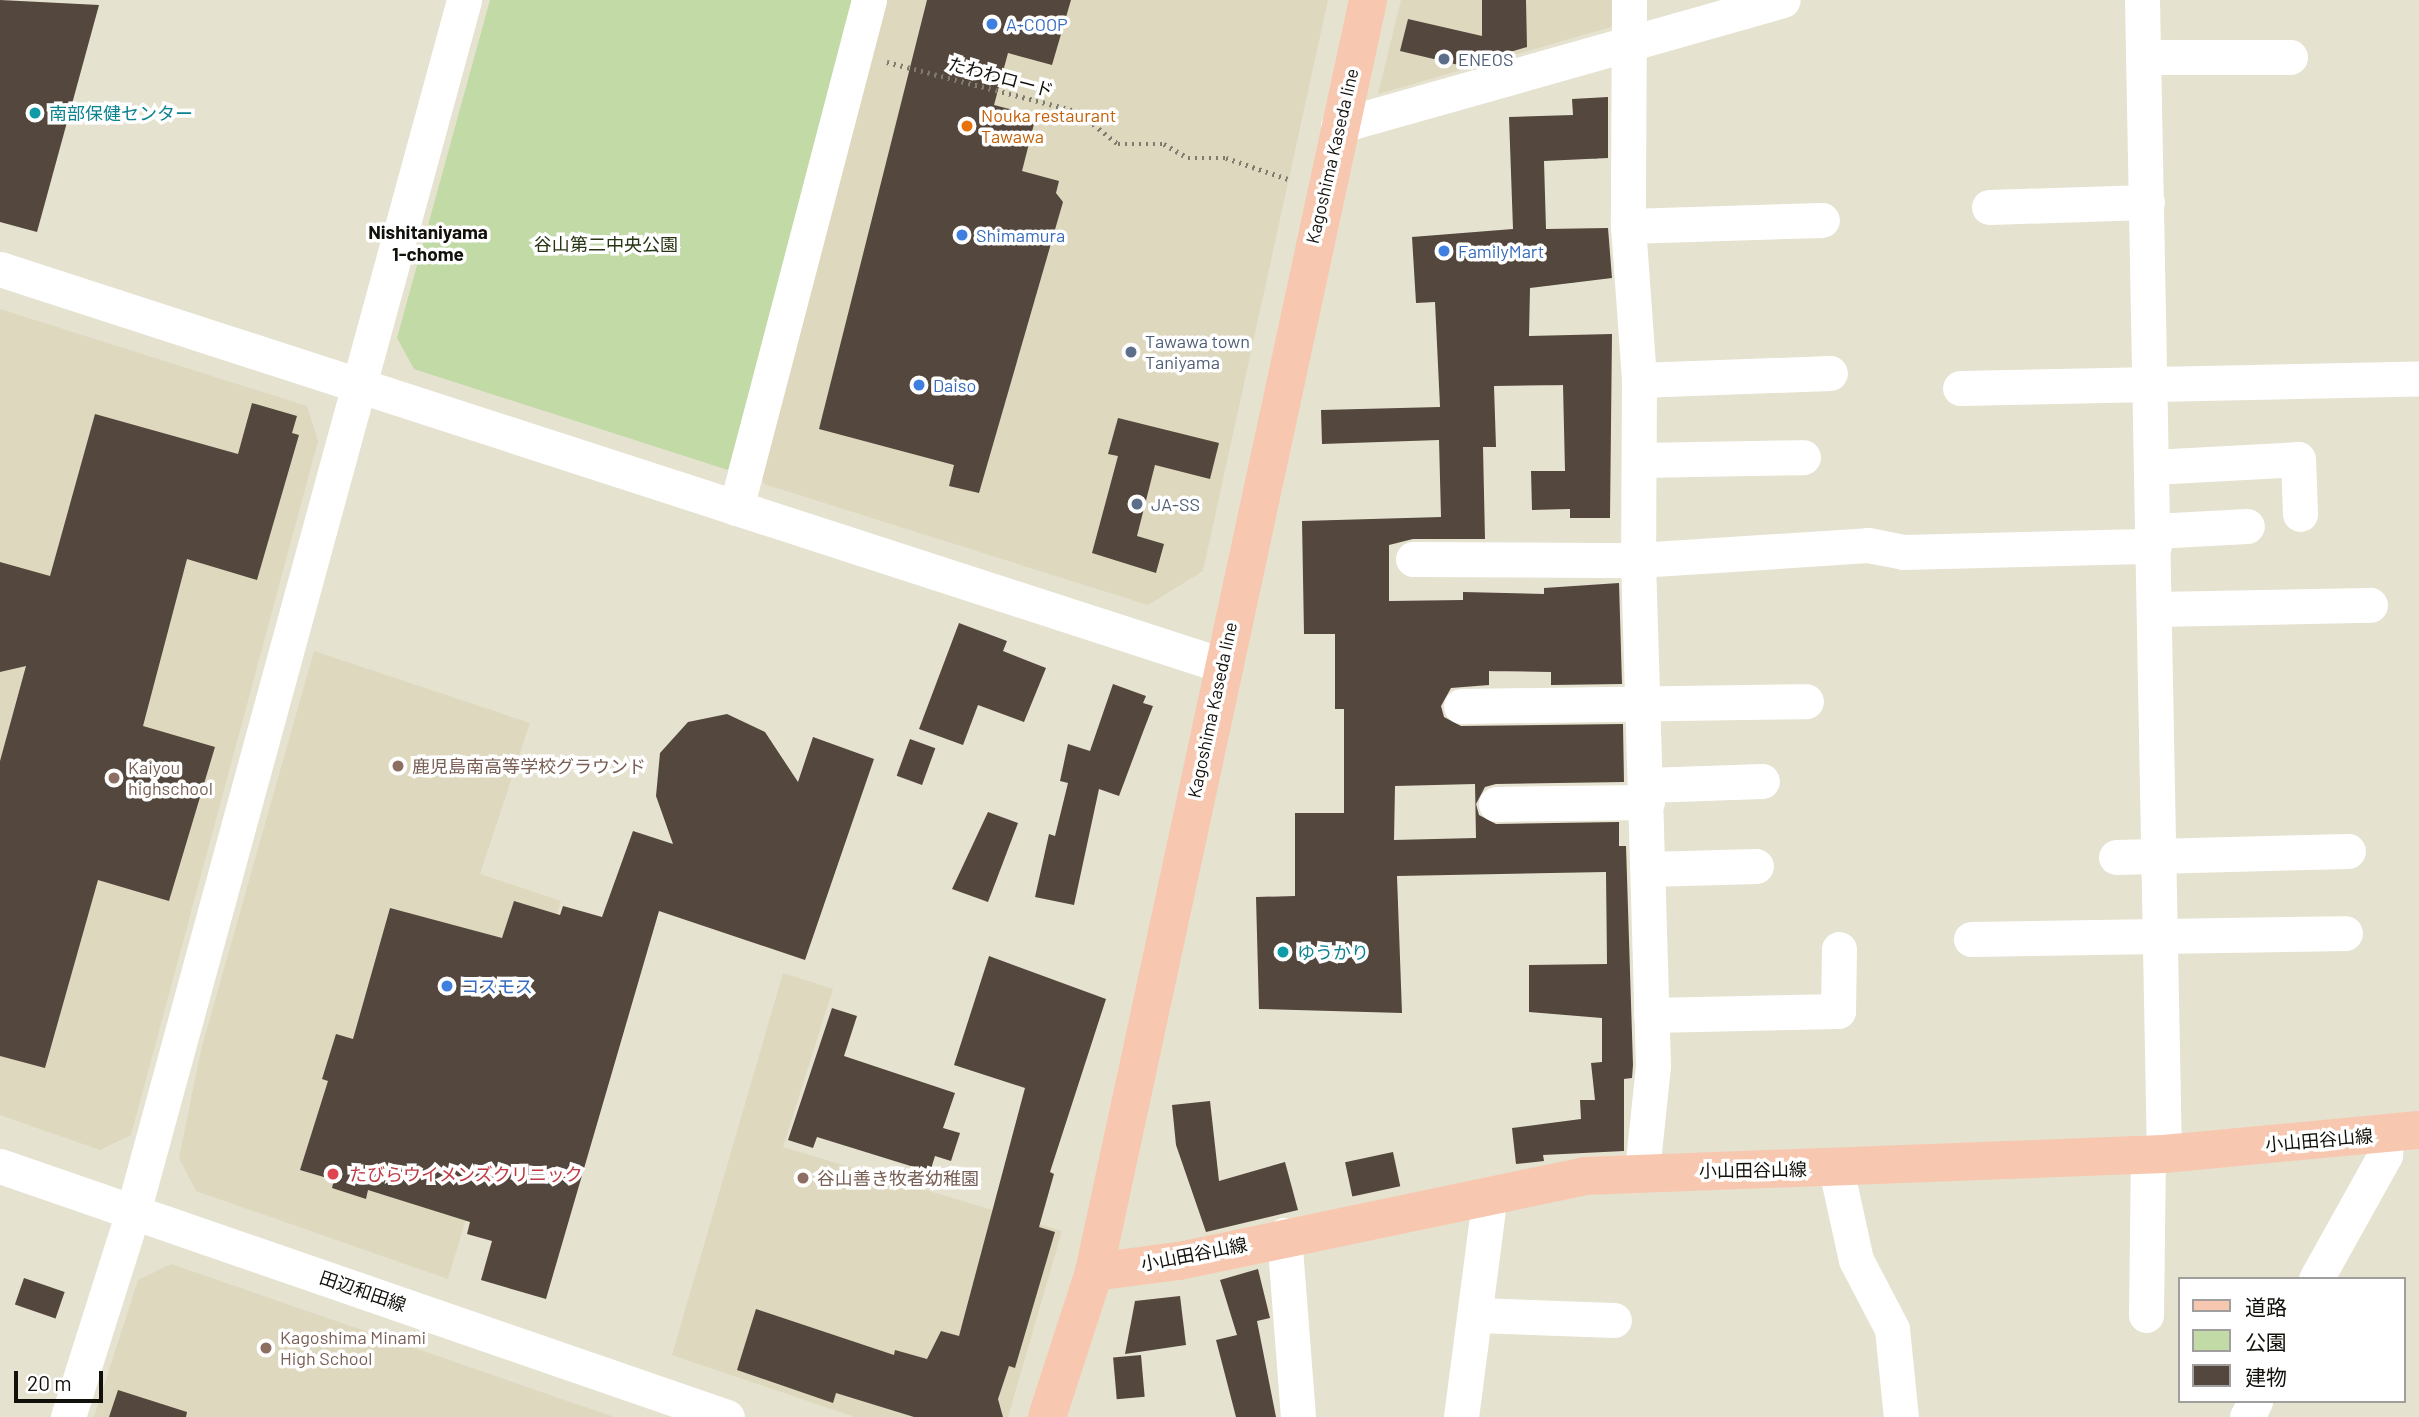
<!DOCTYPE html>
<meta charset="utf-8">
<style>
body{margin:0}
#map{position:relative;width:2419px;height:1417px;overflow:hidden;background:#e6e2d0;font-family:Barlow,"Noto Sans JP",sans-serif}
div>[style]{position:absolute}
.built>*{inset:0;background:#ddd8be}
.green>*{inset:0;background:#c1daa6}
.building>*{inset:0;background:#54473d;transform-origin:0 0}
.path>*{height:4.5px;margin-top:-2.25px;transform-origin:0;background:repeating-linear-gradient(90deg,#7f7b6f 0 2px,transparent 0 7px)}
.minor>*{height:35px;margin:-17.5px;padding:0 17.5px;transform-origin:17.5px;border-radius:17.5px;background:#fff}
.major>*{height:38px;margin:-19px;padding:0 19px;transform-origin:19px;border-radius:19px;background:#f8c7af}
.dots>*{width:19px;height:19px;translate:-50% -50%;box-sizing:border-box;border:4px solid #fff;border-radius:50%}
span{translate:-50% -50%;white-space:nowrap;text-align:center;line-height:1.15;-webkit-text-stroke:7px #fff;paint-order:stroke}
.shop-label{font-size:18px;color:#366cbe}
.left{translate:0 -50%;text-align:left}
.service-label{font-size:18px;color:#4e5e75}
.street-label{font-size:18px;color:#12100a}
.culture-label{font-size:18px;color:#0d838f}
.food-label{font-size:18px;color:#c56008}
.park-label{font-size:18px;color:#263512}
.education-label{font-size:18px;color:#785e54}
.health-label{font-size:18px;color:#be3a42}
.neighbourhood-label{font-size:19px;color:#12100a;font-weight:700}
.legend{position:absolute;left:2178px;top:1277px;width:228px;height:126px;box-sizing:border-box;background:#fff;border:2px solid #a09f9d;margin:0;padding:9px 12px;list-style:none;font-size:21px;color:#12100a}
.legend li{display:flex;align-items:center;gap:14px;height:35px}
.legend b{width:35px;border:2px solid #a09f9d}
.scale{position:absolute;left:14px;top:1371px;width:89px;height:32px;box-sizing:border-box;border:4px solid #12100a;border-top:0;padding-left:9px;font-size:21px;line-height:24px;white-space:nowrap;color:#12100a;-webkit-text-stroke:5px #fff;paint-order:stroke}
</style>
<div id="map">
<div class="built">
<div style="clip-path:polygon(886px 0,1328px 0,1203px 571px,1148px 605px,764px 484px,760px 472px)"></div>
<div style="clip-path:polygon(1401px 0,1625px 0,1625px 23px,1378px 94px)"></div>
<div style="clip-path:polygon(0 309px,307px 406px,318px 441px,131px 1135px,100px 1150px,0 1115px)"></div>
<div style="clip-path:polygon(314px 651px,530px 723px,480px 874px,561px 901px,448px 1279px,196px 1191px,179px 1158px,201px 1050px)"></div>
<div style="clip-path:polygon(783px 973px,833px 989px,783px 1147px,1062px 1231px,1008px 1417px,855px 1417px,672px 1355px)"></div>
<div style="clip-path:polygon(171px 1264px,614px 1417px,94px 1417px,138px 1280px)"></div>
</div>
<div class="green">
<div style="clip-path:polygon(490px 0,856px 0,728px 470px,414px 369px,397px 338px)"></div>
</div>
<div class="building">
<div style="clip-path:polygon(0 0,99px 5px,37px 232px,0 222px)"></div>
<div style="clip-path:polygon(927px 0,1071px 0,1052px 65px,1008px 53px,994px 105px,1036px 116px,1022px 171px,1059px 181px,1056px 193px,1063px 202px,979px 493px,949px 486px,954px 465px,819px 429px)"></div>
<div style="clip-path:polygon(1482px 0,1526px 0,1527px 47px,1463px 66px,1400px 51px,1408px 19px,1482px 36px)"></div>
<div style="clip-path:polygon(evenodd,1608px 97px,1608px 158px,1544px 161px,1546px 229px,1608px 228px,1612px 278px,1530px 288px,1529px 336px,1612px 334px,1610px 518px,1570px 518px,1570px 509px,1532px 510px,1531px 471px,1565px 471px,1563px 385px,1494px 386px,1496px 447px,1483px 447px,1485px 539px,1413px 539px,1389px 545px,1389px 601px,1463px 600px,1463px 592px,1544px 594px,1544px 588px,1619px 583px,1622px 684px,1551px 685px,1551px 672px,1489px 671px,1489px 685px,1451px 688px,1441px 706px,1444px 717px,1461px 726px,1623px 724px,1624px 782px,1496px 784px,1485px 787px,1476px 804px,1479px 815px,1496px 824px,1619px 822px,1619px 846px,1626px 846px,1633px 1065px,1632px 1078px,1624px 1079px,1624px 1151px,1543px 1155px,1544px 1161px,1516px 1164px,1512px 1128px,1581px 1119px,1580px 1100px,1595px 1100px,1591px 1063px,1602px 1062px,1602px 1018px,1529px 1012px,1529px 965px,1607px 964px,1606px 872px,1397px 876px,1402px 1013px,1259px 1009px,1256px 897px,1295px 896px,1295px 813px,1344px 813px,1344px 709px,1335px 709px,1335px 634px,1304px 634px,1302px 521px,1441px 517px,1439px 440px,1322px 444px,1321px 410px,1440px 407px,1435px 302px,1416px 303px,1412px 237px,1513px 229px,1509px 117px,1573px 115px,1572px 99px,1608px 97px,1475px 784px,1476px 838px,1394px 840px,1395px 786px,1475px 784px)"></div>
<div style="clip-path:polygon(252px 403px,297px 416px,292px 433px,299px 435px,257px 580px,187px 559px,143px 726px,215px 747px,169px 901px,98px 880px,45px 1068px,0 1056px,0 761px,26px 666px,0 672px,0 562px,50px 576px,95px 414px,238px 454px)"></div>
<div style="clip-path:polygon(1118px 418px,1219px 443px,1210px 479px,1155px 465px,1137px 536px,1164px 544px,1156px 573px,1092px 553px,1118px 456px,1108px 454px)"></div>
<div style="clip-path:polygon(959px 623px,1007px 641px,1003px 651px,1046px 668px,1024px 722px,978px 705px,963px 745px,919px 729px)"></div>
<div style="clip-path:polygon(1113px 684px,1146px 696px,1143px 703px,1153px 706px,1143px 732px,1119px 796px,1099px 789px,1074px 905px,1035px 897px,1049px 834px,1055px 836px,1068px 783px,1060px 781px,1068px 744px,1090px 751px)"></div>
<div style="clip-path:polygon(727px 714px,765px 732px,798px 782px,813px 737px,874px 759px,805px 960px,659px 911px,546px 1299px,481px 1280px,492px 1241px,467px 1234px,470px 1222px,368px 1190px,366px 1199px,332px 1188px,334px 1180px,300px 1170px,328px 1081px,322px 1079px,336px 1034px,353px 1039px,390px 908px,502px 938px,514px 901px,560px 915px,563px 906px,602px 917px,633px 831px,673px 844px,656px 796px,660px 753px,688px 722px)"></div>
<div style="left:910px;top:739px;width:27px;height:39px;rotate:20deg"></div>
<div style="clip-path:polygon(988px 812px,1018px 823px,988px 902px,952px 889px)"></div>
<div style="clip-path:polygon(989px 956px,1106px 999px,1050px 1172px,1054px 1174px,1039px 1227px,1055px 1232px,1015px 1368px,1009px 1366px,998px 1399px,1003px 1417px,914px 1417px,836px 1393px,833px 1403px,737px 1370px,756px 1309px,894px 1355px,895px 1350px,927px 1359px,941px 1331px,959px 1336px,1025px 1088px,954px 1065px)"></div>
<div style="clip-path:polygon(832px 1008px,857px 1016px,844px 1056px,955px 1093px,943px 1128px,960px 1133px,951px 1161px,935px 1156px,930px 1172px,817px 1137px,813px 1148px,788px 1140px)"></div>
<div style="clip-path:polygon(1210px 1101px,1219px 1181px,1285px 1162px,1298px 1210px,1206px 1232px,1176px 1145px,1172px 1105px)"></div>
<div style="left:1393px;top:1152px;width:35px;height:49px;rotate:78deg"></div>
<div style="clip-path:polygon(1258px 1269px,1270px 1318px,1257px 1321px,1276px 1417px,1236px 1417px,1216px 1340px,1237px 1335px,1220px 1280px)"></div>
<div style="left:24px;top:1278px;width:43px;height:28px;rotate:19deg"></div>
<div style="clip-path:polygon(1180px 1296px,1186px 1345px,1125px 1354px,1135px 1301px)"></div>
<div style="left:1141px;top:1355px;width:42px;height:28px;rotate:85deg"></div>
<div style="clip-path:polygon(118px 1390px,187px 1412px,186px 1417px,109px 1417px)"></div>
</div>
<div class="path">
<div style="left:887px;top:62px;width:196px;rotate:14.5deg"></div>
<div style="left:1077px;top:111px;width:53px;rotate:38.8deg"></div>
<div style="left:1118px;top:144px;width:46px"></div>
<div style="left:1164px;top:144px;width:28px;rotate:30deg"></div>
<div style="left:1188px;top:158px;width:38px"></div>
<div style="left:1226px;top:158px;width:69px;rotate:18.7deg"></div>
</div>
<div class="minor">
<div style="left:1629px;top:0;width:226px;rotate:90.3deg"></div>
<div style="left:1628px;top:226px;width:154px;rotate:85.9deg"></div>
<div style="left:1639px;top:380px;width:180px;rotate:90.3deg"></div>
<div style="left:1638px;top:560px;width:506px;rotate:88.3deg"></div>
<div style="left:1653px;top:1066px;width:106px;rotate:96deg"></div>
<div style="left:2142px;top:0;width:1154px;rotate:88.91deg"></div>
<div style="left:2143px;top:57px;width:147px"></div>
<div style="left:1338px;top:126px;width:462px;rotate:-15.8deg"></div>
<div style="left:1989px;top:207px;width:158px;rotate:-1.8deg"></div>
<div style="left:1628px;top:226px;width:194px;rotate:-1.8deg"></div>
<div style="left:0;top:269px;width:1285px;rotate:17.96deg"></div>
<div style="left:1639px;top:380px;width:191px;rotate:-2.1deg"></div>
<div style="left:1960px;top:388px;width:459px;rotate:-1.2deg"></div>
<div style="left:1639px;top:460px;width:164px;rotate:-1deg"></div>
<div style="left:2152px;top:467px;width:146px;rotate:-3.1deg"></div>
<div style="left:2298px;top:459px;width:55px;rotate:87.9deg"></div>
<div style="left:736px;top:508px;width:525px;rotate:-75.33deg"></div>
<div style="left:2154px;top:531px;width:93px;rotate:-3.1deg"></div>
<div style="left:1413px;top:559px;width:225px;rotate:0.3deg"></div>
<div style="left:1638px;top:560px;width:230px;rotate:-3.7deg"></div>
<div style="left:1868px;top:545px;width:36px;rotate:11deg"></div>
<div style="left:1903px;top:552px;width:251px;rotate:-1.4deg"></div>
<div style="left:2155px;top:609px;width:215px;rotate:-1.1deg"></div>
<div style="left:1461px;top:706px;width:345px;rotate:-0.8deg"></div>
<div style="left:1646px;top:785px;width:116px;rotate:-2deg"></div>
<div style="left:1496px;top:804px;width:151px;rotate:-0.8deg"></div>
<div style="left:2116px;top:857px;width:232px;rotate:-1.5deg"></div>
<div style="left:1648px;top:869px;width:108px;rotate:-1.6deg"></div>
<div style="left:1971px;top:939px;width:374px;rotate:-0.9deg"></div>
<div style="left:1651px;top:1015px;width:187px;rotate:-1.2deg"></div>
<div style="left:1838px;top:1011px;width:62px;rotate:-89.1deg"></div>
<div style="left:0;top:1166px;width:769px;rotate:19.05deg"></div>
<div style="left:1836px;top:1169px;width:93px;rotate:77.6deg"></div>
<div style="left:1856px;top:1260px;width:78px;rotate:62.4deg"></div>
<div style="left:1892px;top:1329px;width:88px;rotate:84.2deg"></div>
<div style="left:1284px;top:1235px;width:183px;rotate:85.6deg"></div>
<div style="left:2316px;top:1279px;width:142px;rotate:-60.9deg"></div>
<div style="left:2385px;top:1155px;width:21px;rotate:-85deg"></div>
<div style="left:1477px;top:1315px;width:137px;rotate:2.1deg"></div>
<div style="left:2146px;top:1315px;width:161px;rotate:-89.3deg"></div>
<div style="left:68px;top:1417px;width:215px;rotate:-72.4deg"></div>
<div style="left:133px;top:1212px;width:1256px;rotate:-74.72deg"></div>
<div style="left:1461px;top:1417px;width:224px;rotate:-82.6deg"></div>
<div style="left:2247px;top:1417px;width:18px;rotate:-63deg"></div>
</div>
<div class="major">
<div style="left:1094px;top:1272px;width:86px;rotate:-7.4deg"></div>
<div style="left:1179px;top:1261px;width:415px;rotate:-11.8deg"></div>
<div style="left:1585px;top:1176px;width:579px;rotate:-2.18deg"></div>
<div style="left:2164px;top:1154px;width:256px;rotate:-5.4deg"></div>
<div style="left:1047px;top:1417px;width:152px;rotate:-72deg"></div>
<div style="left:1094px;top:1272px;width:1301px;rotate:-77.84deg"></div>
</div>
<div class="dots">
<div style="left:992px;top:24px;background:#3f7fe0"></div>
<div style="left:1444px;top:59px;background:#5c6f8a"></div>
<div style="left:35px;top:113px;background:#0f9aa8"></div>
<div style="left:967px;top:126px;background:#e8710a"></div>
<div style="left:962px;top:235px;background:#3f7fe0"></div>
<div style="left:1444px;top:251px;background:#3f7fe0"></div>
<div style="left:1131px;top:352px;background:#5c6f8a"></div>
<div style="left:919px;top:385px;background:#3f7fe0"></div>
<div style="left:1137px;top:504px;background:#5c6f8a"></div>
<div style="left:398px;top:766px;background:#8d6e63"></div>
<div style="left:114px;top:778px;background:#8d6e63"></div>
<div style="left:1283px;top:952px;background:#0f9aa8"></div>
<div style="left:447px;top:986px;background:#3f7fe0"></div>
<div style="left:333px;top:1174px;background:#e0444e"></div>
<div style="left:803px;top:1178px;background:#8d6e63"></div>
<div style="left:266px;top:1348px;background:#8d6e63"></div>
</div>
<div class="shop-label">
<span class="left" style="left:1006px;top:24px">A-COOP</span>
<span class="left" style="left:976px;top:235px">Shimamura</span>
<span class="left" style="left:1458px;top:251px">FamilyMart</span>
<span class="left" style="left:933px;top:385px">Daiso</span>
<span class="left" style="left:461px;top:986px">コスモス</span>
</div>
<div class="service-label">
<span class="left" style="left:1458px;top:59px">ENEOS</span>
<span class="left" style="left:1145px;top:352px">Tawawa town<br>Taniyama</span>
<span class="left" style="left:1151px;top:504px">JA-SS</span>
</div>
<div class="street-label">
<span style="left:1001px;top:77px;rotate:15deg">たわわロード</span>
<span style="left:1332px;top:156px;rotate:-77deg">Kagoshima Kaseda line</span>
<span style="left:1212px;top:710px;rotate:-78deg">Kagoshima Kaseda line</span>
<span style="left:2319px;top:1140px;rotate:-5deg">小山田谷山線</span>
<span style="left:1753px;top:1170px;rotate:-1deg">小山田谷山線</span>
<span style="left:1194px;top:1254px;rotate:-11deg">小山田谷山線</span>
<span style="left:363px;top:1291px;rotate:19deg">田辺和田線</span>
</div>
<div class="culture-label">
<span class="left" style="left:49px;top:113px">南部保健センター</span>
<span class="left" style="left:1297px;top:952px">ゆうかり</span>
</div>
<div class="food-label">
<span class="left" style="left:981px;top:126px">Nouka restaurant<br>Tawawa</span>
</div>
<div class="park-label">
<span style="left:606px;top:244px">谷山第二中央公園</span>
</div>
<div class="education-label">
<span class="left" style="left:412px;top:766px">鹿児島南高等学校グラウンド</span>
<span class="left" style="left:128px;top:778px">Kaiyou<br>highschool</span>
<span class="left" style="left:817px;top:1178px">谷山善き牧者幼稚園</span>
<span class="left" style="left:280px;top:1348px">Kagoshima Minami<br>High School</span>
</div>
<div class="health-label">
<span class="left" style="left:349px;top:1174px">たびらウイメンズクリニック</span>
</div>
<div class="neighbourhood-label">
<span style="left:428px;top:243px">Nishitaniyama<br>1-chome</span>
</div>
<ul class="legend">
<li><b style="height:9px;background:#f8c7af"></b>道路</li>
<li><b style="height:19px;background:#c1daa6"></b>公園</li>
<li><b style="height:19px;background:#54473d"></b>建物</li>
</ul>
<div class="scale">20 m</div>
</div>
